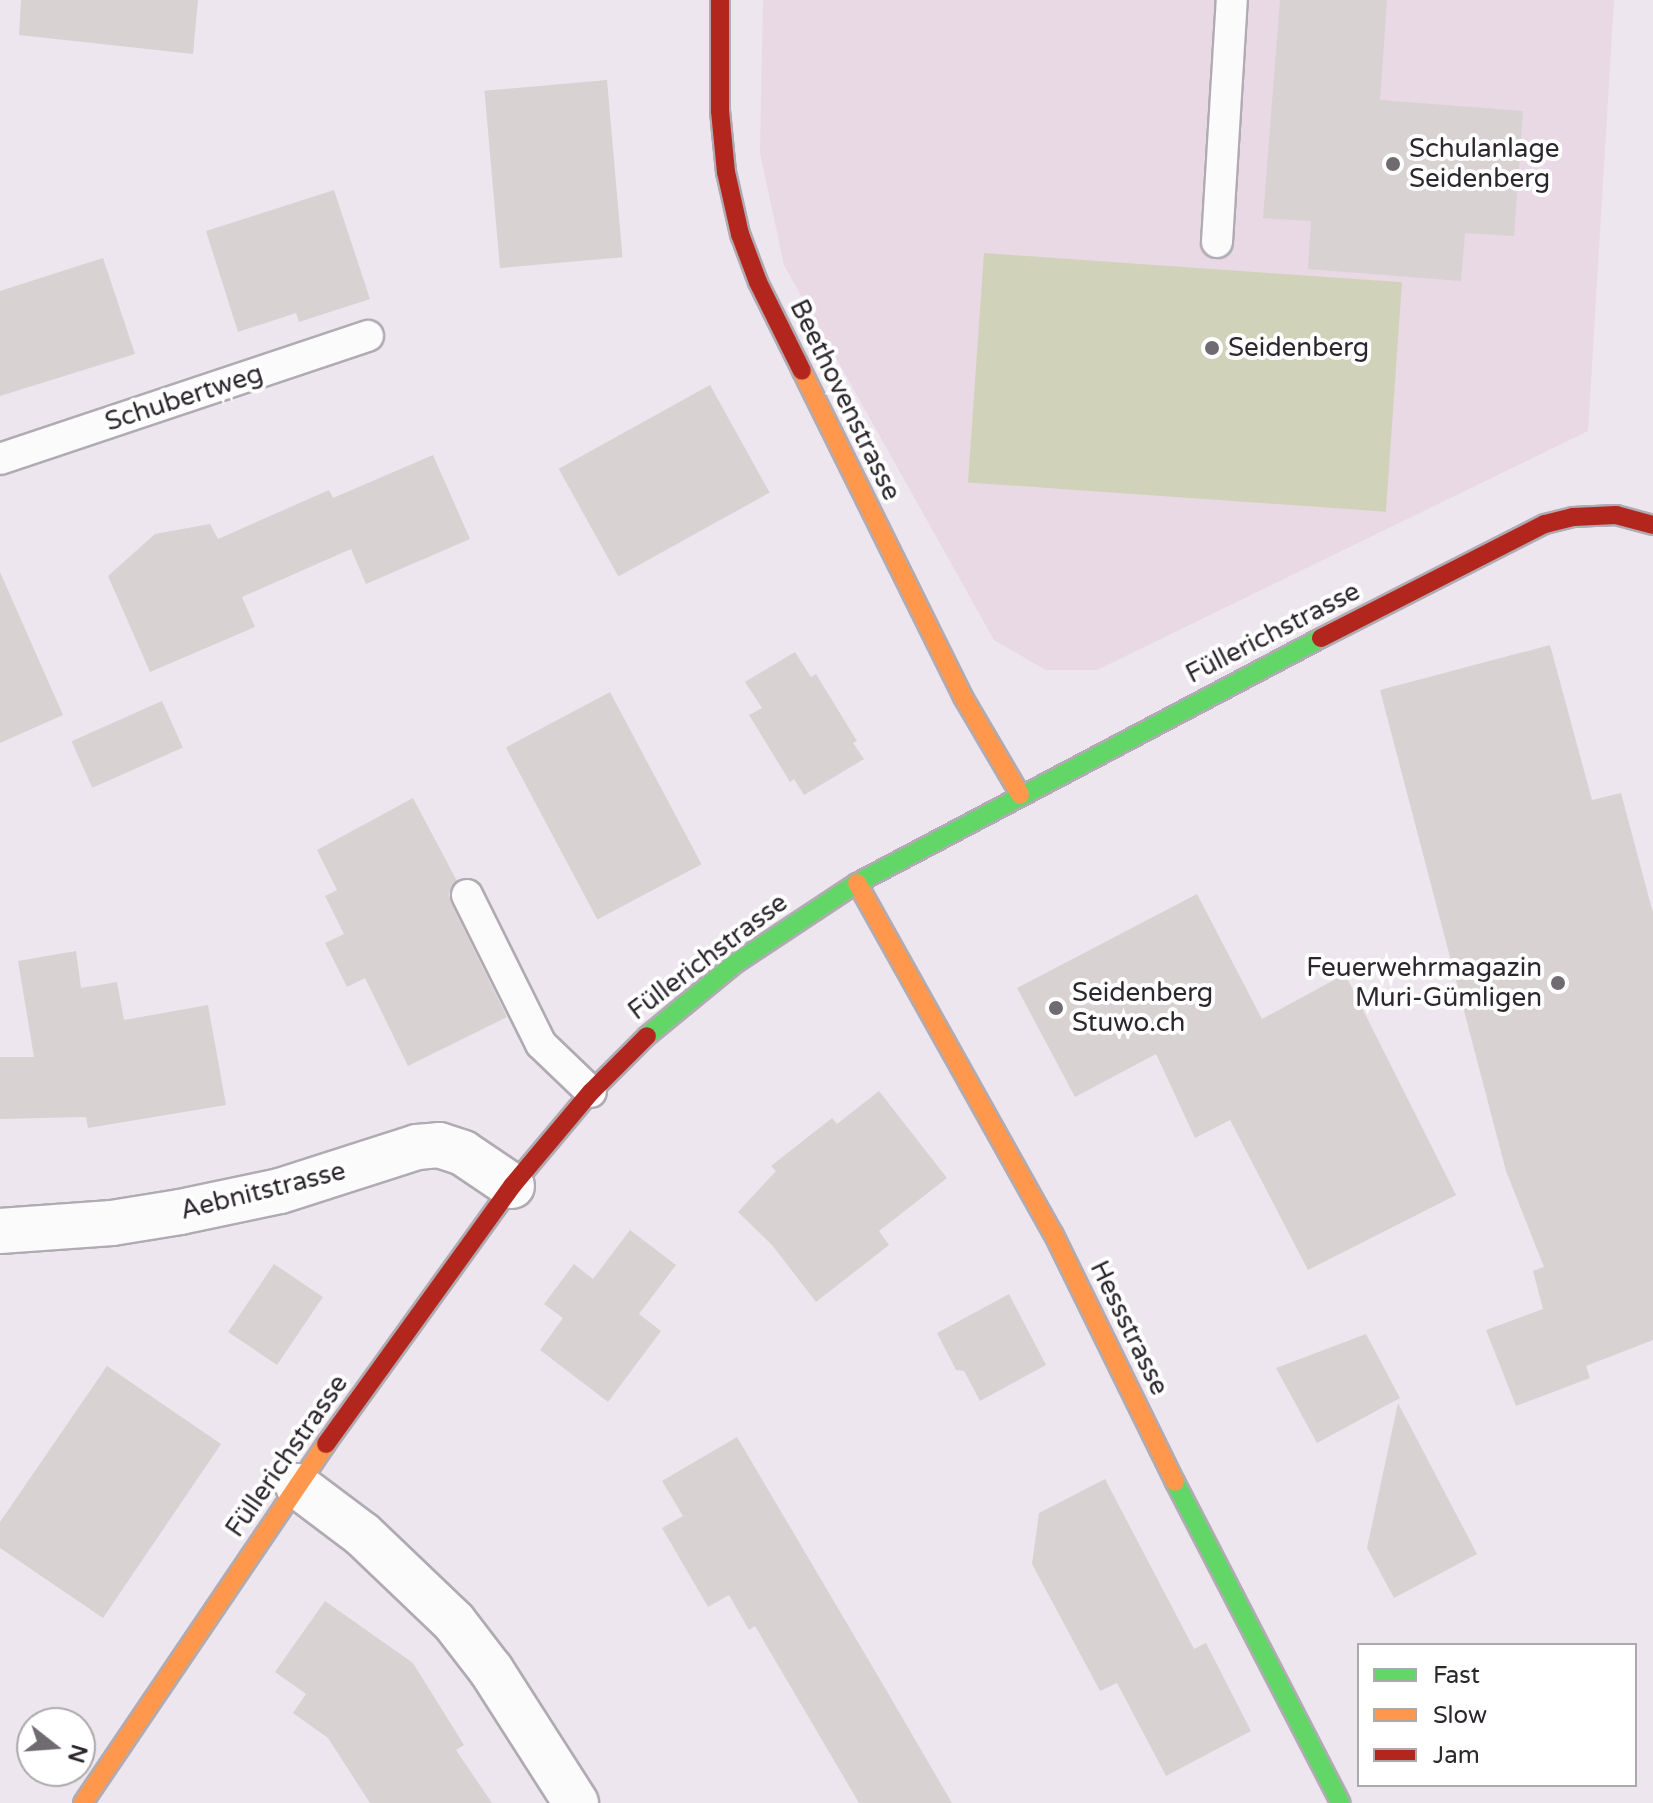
<!DOCTYPE html>
<meta charset="utf-8">
<style>
body{margin:0}
#map{position:relative;width:1653px;height:1803px;overflow:hidden;background:#ede6ee;font-family:"Varela Round",sans-serif}
div>[style]{position:absolute}
.education>*{inset:0;background:#e8d9e4}
.green>*{inset:0;background:#d0d3b9;transform-origin:0 0}
.building>*{inset:0;background:#d8d2d2;transform-origin:0 0}
.roads{filter:drop-shadow(2px 0 #b0abb2) drop-shadow(-2px 0 #b0abb2) drop-shadow(0 2px #b0abb2) drop-shadow(0 -2px #b0abb2)}
.lane>*{height:30px;margin:-15px;padding:0 15px;transform-origin:15px;border-radius:15px;background:#fcfbfc}
.street>*{height:44px;margin:-22px;padding:0 22px;transform-origin:22px;border-radius:22px;background:#fcfbfc}
.fast>*{height:18px;margin:-9px;padding:0 9px;transform-origin:9px;border-radius:9px;background:#63d668}
.slow>*{height:18px;margin:-9px;padding:0 9px;transform-origin:9px;border-radius:9px;background:#ff974d}
.jam>*{height:18px;margin:-9px;padding:0 9px;transform-origin:9px;border-radius:9px;background:#b3261e}
.dots>*{width:22px;height:22px;translate:-50% -50%;box-sizing:border-box;border:4px solid #fff;border-radius:50%}
span{translate:-50% -50%;white-space:nowrap;text-align:center;line-height:1.15;-webkit-text-stroke:8px #fff;paint-order:stroke}
.poi-label{font-size:26px;color:#2c272d}
.left{translate:0 -50%;text-align:left}
.right{translate:-100% -50%;text-align:right}
.street-label{font-size:26px;color:#2c272d}
.legend{position:absolute;left:1357px;top:1643px;width:280px;height:144px;box-sizing:border-box;background:#fff;border:2px solid #aba9ab;margin:0;padding:10px 14px;list-style:none;font-size:24px;color:#2c272d}
.legend li{display:flex;align-items:center;gap:16px;height:40px}
.legend b{width:40px;border:2px solid #aba9ab}
.north{position:absolute;left:16px;top:1707px;width:80px;height:80px;box-sizing:border-box;background:#fff;border:2px solid #aba9ab;border-radius:50%;rotate:107deg;font-size:22px;font-weight:700;line-height:32px;text-align:center;color:#2c272d}
.north::after{content:'';display:block;margin:auto;width:28px;height:36px;background:#706a71;clip-path:polygon(50% 0,100% 100%,50% 72%,0 100%)}
</style>
<div id="map">
<div class="education">
<div style="clip-path:polygon(763px 0,1614px 0,1588px 431px,1097px 670px,1046px 670px,994px 640px,784px 265px,760px 153px)"></div>
</div>
<div class="green">
<div style="left:984px;top:253px;width:419px;height:230px;rotate:4deg"></div>
</div>
<div class="building">
<div style="clip-path:polygon(21px 0,198px 0,193px 54px,19px 35px)"></div>
<div style="clip-path:polygon(1280px 0,1387px 0,1380px 100px,1523px 111px,1514px 236px,1465px 233px,1461px 281px,1308px 269px,1311px 221px,1263px 218px)"></div>
<div style="left:607px;top:80px;width:178px;height:123px;rotate:85deg"></div>
<div style="clip-path:polygon(334px 190px,370px 299px,299px 322px,296px 313px,238px 332px,206px 231px)"></div>
<div style="clip-path:polygon(103px 258px,135px 354px,0 396px,0 291px)"></div>
<div style="left:710px;top:385px;width:123px;height:173px;rotate:61deg"></div>
<div style="clip-path:polygon(433px 455px,470px 539px,366px 584px,351px 549px,242px 597px,255px 627px,150px 672px,108px 576px,155px 534px,210px 524px,218px 539px,329px 490px,333px 498px)"></div>
<div style="clip-path:polygon(0 572px,63px 715px,0 743px)"></div>
<div style="clip-path:polygon(1550px 645px,1592px 800px,1621px 793px,1653px 913px,1653px 1340px,1586px 1366px,1590px 1378px,1516px 1406px,1486px 1330px,1543px 1309px,1533px 1271px,1544px 1267px,1506px 1171px,1380px 690px)"></div>
<div style="clip-path:polygon(795px 652px,811px 677px,816px 674px,857px 741px,853px 743px,864px 759px,804px 795px,794px 779px,790px 782px,749px 715px,762px 708px,745px 682px)"></div>
<div style="left:610px;top:692px;width:195px;height:118px;rotate:62deg"></div>
<div style="left:162px;top:701px;width:51px;height:99px;rotate:66deg"></div>
<div style="clip-path:polygon(413px 798px,457px 881px,449px 893px,451px 903px,507px 1017px,408px 1066px,365px 978px,347px 987px,325px 943px,344px 934px,325px 896px,337px 890px,317px 850px)"></div>
<div style="clip-path:polygon(1197px 894px,1262px 1019px,1345px 974px,1456px 1195px,1308px 1270px,1230px 1120px,1195px 1138px,1156px 1054px,1075px 1097px,1017px 988px)"></div>
<div style="clip-path:polygon(76px 951px,81px 988px,117px 982px,124px 1020px,208px 1005px,226px 1105px,88px 1128px,86px 1117px,0 1119px,0 1057px,34px 1057px,18px 961px)"></div>
<div style="clip-path:polygon(879px 1091px,947px 1178px,879px 1231px,889px 1245px,816px 1302px,772px 1245px,738px 1212px,776px 1171px,771px 1166px,832px 1118px,837px 1124px)"></div>
<div style="clip-path:polygon(630px 1230px,676px 1265px,639px 1314px,661px 1331px,608px 1402px,540px 1350px,563px 1318px,544px 1304px,574px 1264px,593px 1279px)"></div>
<div style="left:274px;top:1264px;width:59px;height:82px;rotate:34deg"></div>
<div style="clip-path:polygon(1009px 1294px,1046px 1365px,980px 1401px,964px 1371px,956px 1370px,937px 1333px)"></div>
<div style="clip-path:polygon(1366px 1334px,1400px 1398px,1317px 1443px,1276px 1368px)"></div>
<div style="clip-path:polygon(107px 1366px,221px 1444px,103px 1618px,0 1548px,0 1522px)"></div>
<div style="clip-path:polygon(1398px 1403px,1477px 1554px,1394px 1598px,1367px 1548px)"></div>
<div style="clip-path:polygon(737px 1437px,885px 1688px,952px 1803px,859px 1803px,755px 1626px,749px 1630px,729px 1595px,708px 1607px,662px 1528px,683px 1516px,662px 1481px)"></div>
<div style="clip-path:polygon(1105px 1479px,1194px 1649px,1206px 1643px,1251px 1731px,1166px 1776px,1117px 1683px,1100px 1691px,1032px 1564px,1039px 1513px)"></div>
<div style="clip-path:polygon(325px 1601px,413px 1663px,464px 1745px,456px 1750px,492px 1803px,370px 1803px,328px 1738px,293px 1713px,306px 1694px,275px 1672px)"></div>
</div>
<div class="roads">
<div class="lane">
<div style="left:1217px;top:242px;width:242px;rotate:-86.5deg"></div>
<div style="left:0;top:459px;width:388px;rotate:-18.5deg"></div>
<div style="left:467px;top:895px;width:166px;rotate:63.6deg"></div>
<div style="left:541px;top:1044px;width:69px;rotate:43.8deg"></div>
</div>
<div class="street">
<div style="left:0;top:1231px;width:112px;rotate:-4.1deg"></div>
<div style="left:112px;top:1223px;width:69px;rotate:-9.2deg"></div>
<div style="left:180px;top:1212px;width:102px;rotate:-11.9deg"></div>
<div style="left:280px;top:1191px;width:144px;rotate:-17.8deg"></div>
<div style="left:417px;top:1147px;width:22px;rotate:-5deg"></div>
<div style="left:439px;top:1145px;width:25px;rotate:18deg"></div>
<div style="left:463px;top:1153px;width:59px;rotate:34deg"></div>
<div style="left:298px;top:1486px;width:80px;rotate:36.9deg"></div>
<div style="left:362px;top:1534px;width:127px;rotate:43.7deg"></div>
<div style="left:454px;top:1622px;width:61px;rotate:52.4deg"></div>
<div style="left:491px;top:1670px;width:158px;rotate:57.4deg"></div>
</div>
<div class="fast">
<div style="left:647px;top:1036px;width:115px;rotate:-39.4deg"></div>
<div style="left:736px;top:963px;width:145px;rotate:-33.5deg"></div>
<div style="left:857px;top:883px;width:525px;rotate:-27.83deg"></div>
<div style="left:1175px;top:1482px;width:361px;rotate:62.7deg"></div>
</div>
<div class="slow">
<div style="left:802px;top:371px;width:364px;rotate:63.7deg"></div>
<div style="left:963px;top:697px;width:113px;rotate:59.6deg"></div>
<div style="left:857px;top:883px;width:401px;rotate:60.8deg"></div>
<div style="left:1053px;top:1233px;width:277px;rotate:63.9deg"></div>
<div style="left:83px;top:1803px;width:434px;rotate:-55.9deg"></div>
</div>
<div class="jam">
<div style="left:720px;top:0;width:111px;rotate:90deg"></div>
<div style="left:720px;top:111px;width:61px;rotate:84.4deg"></div>
<div style="left:726px;top:172px;width:64px;rotate:77.3deg"></div>
<div style="left:740px;top:234px;width:51px;rotate:69.4deg"></div>
<div style="left:758px;top:282px;width:99px;rotate:63.7deg"></div>
<div style="left:1321px;top:638px;width:251px;rotate:-27deg"></div>
<div style="left:1545px;top:524px;width:29px;rotate:-14deg"></div>
<div style="left:1573px;top:517px;width:43px;rotate:-2.7deg"></div>
<div style="left:1616px;top:515px;width:38px;rotate:15deg"></div>
<div style="left:326px;top:1444px;width:318px;rotate:-54.2deg"></div>
<div style="left:512px;top:1186px;width:123px;rotate:-50deg"></div>
<div style="left:591px;top:1092px;width:79px;rotate:-45deg"></div>
</div>
</div>
<div class="dots">
<div style="left:1393px;top:164px;background:#706a71"></div>
<div style="left:1212px;top:348px;background:#706a71"></div>
<div style="left:1558px;top:983px;background:#706a71"></div>
<div style="left:1056px;top:1008px;background:#706a71"></div>
</div>
<div class="poi-label">
<span class="left" style="left:1409px;top:164px">Schulanlage<br>Seidenberg</span>
<span class="left" style="left:1228px;top:348px">Seidenberg</span>
<span class="right" style="left:1542px;top:983px">Feuerwehrmagazin<br>Muri-Gümligen</span>
<span class="left" style="left:1072px;top:1008px">Seidenberg<br>Stuwo.ch</span>
</div>
<div class="street-label">
<span style="left:184px;top:398px;rotate:-18deg">Schubertweg</span>
<span style="left:845px;top:400px;rotate:64deg">Beethovenstrasse</span>
<span style="left:1273px;top:633px;rotate:-27deg">Füllerichstrasse</span>
<span style="left:708px;top:957px;rotate:-37deg">Füllerichstrasse</span>
<span style="left:263px;top:1191px;rotate:-14deg">Aebnitstrasse</span>
<span style="left:1129px;top:1328px;rotate:64deg">Hessstrasse</span>
<span style="left:287px;top:1456px;rotate:-55deg">Füllerichstrasse</span>
</div>
<ul class="legend">
<li><b style="height:10px;background:#63d668"></b>Fast</li>
<li><b style="height:10px;background:#ff974d"></b>Slow</li>
<li><b style="height:10px;background:#b3261e"></b>Jam</li>
</ul>
<div class="north">N</div>
</div>
